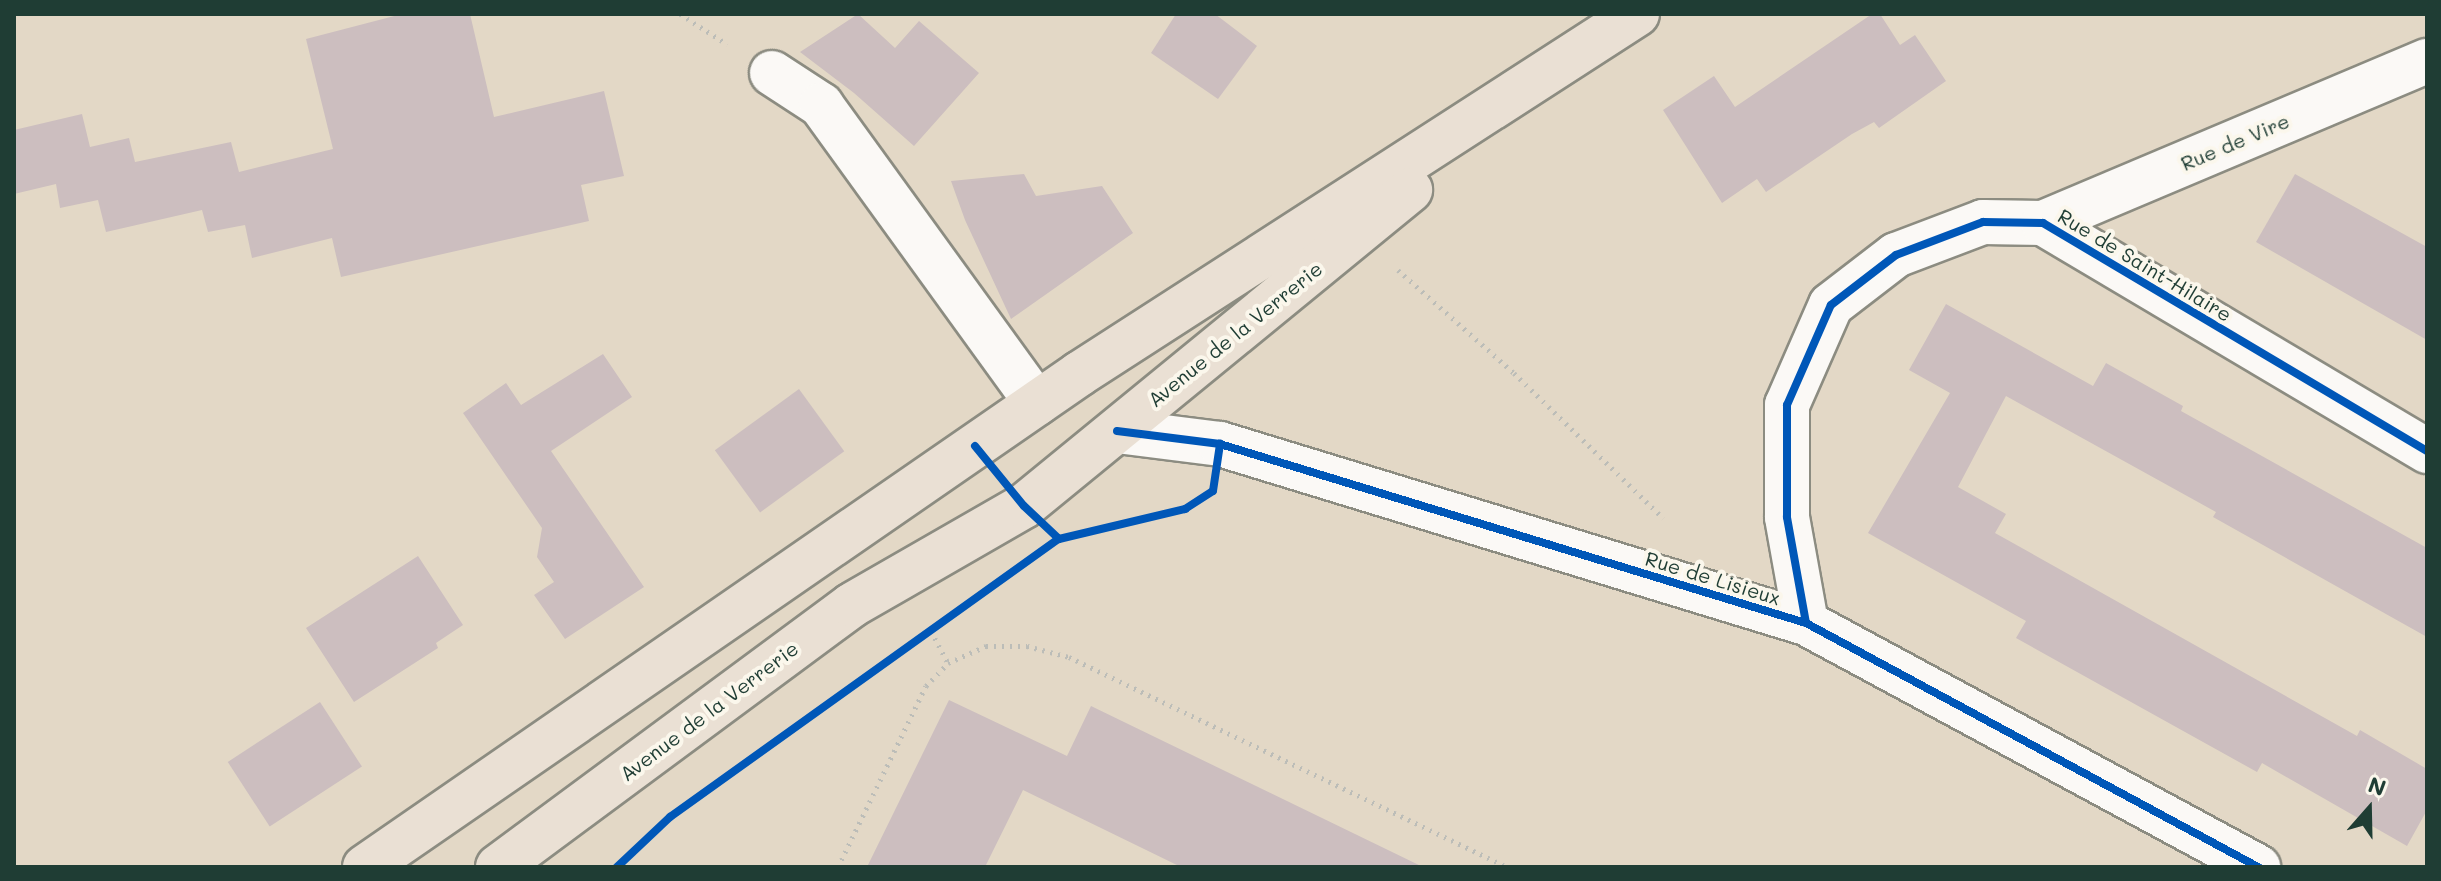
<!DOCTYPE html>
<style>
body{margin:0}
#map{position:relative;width:2441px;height:881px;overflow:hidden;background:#e3d8c6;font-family:Mali,sans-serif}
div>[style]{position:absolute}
.building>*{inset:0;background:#ccbebf;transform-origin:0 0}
.path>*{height:5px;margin-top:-2.5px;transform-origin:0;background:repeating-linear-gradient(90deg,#bcbdb8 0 2px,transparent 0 8px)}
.roads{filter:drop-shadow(2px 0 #8c8c81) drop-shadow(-2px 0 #8c8c81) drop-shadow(0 2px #8c8c81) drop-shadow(0 -2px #8c8c81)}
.minor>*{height:44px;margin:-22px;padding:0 22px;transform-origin:22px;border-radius:22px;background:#fbf9f6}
.primary>*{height:44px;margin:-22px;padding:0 22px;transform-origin:22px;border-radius:22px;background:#eae0d4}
.cycleway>*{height:8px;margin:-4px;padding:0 4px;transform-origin:4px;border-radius:4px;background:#0057b8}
span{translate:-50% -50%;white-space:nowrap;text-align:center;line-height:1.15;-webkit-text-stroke:8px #fbf7ec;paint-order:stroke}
.street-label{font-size:20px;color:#1f3d34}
.frame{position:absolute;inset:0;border:16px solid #1f3d34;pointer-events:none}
.north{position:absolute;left:2329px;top:769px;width:80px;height:80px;-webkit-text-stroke:6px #fbf7ec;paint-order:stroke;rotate:20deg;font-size:22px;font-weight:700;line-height:32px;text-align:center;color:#1f3d34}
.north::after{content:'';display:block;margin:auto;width:28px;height:36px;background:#1f3d34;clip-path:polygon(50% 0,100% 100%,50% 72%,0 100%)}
</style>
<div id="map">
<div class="building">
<div style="clip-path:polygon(402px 14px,470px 14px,494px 117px,604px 91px,624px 176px,581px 185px,589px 221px,341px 277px,332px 238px,252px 258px,245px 225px,208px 232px,202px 210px,106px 232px,98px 200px,60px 208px,56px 184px,14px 194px,14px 130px,82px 114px,90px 147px,129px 138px,135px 162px,231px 142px,239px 172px,333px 149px,306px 39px)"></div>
<div style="clip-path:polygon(858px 14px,895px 48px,919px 21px,979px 73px,914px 146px,854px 93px,800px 52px)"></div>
<div style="clip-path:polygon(1176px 14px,1215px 14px,1257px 46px,1218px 99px,1151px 53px)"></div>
<div style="clip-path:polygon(1872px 14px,1880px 14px,1900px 45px,1915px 35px,1946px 81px,1879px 128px,1874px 122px,1852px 134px,1766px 192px,1757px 179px,1722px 203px,1663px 110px,1714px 76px,1735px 107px)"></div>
<div style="clip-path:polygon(1024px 174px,1036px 196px,1102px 186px,1133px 233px,1011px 319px,965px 220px,951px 181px)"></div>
<div style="clip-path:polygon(2295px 174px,2427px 247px,2427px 340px,2256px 242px)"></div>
<div style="clip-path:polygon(1946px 304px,2093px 386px,2106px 363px,2183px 406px,2181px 411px,2427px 548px,2427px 637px,2213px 517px,2216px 512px,2006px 396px,1958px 487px,2006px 514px,1995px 533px,2357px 736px,2360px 730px,2427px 769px,2427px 810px,2407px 846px,2262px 763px,2257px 772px,2016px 638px,2026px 621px,1868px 533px,1950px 393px,1909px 370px)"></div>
<div style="clip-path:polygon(603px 354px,632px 397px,551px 451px,644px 587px,565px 639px,534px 595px,554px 582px,537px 557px,542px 528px,463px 413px,506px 383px,521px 405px)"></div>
<div style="left:799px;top:389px;width:77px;height:104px;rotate:54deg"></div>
<div style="clip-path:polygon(418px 556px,463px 625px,436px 643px,438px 648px,354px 702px,306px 628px)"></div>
<div style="clip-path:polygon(949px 700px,1067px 756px,1091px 706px,1423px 867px,1181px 867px,1023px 790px,985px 867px,867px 867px)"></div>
<div style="left:320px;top:702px;width:77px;height:110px;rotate:57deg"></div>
</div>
<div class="path">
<div style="left:680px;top:14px;width:56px;rotate:32.6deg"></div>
<div style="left:1398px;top:270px;width:155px;rotate:41.6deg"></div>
<div style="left:1514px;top:373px;width:208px;rotate:44.2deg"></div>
<div style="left:931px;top:631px;width:36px;rotate:62deg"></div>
<div style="left:838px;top:867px;width:201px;rotate:-64.1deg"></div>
<div style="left:926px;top:686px;width:32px;rotate:-46deg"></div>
<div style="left:948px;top:663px;width:42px;rotate:-24.1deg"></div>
<div style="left:986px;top:646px;width:41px"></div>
<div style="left:1027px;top:646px;width:43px;rotate:14.7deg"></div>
<div style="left:1069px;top:657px;width:487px;rotate:25.6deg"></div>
</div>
<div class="roads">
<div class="minor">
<div style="left:772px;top:73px;width:59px;rotate:33.1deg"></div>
<div style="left:821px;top:105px;width:368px;rotate:54.1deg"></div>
<div style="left:2043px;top:223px;width:417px;rotate:-22.9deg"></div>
<div style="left:1117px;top:431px;width:104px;rotate:7.2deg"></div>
<div style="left:1220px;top:444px;width:613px;rotate:16.99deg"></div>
<div style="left:1806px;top:623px;width:514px;rotate:28.36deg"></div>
<div style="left:1806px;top:623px;width:108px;rotate:-100.2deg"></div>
<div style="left:1787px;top:517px;width:112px;rotate:-90deg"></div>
<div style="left:1787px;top:405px;width:109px;rotate:-66.3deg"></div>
<div style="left:1831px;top:305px;width:82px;rotate:-37.6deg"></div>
<div style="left:1896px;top:255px;width:93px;rotate:-20.8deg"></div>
<div style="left:1983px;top:222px;width:60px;rotate:1deg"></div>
<div style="left:2043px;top:223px;width:447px;rotate:30.7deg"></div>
</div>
<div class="primary">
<div style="left:365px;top:867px;width:868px;rotate:-34.62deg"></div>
<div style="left:1079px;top:374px;width:664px;rotate:-32.83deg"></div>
<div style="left:498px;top:867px;width:440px;rotate:-36.5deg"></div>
<div style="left:852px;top:605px;width:198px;rotate:-29.9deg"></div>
<div style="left:1024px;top:506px;width:499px;rotate:-39.3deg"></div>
</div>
</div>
<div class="cycleway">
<div style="left:1117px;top:431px;width:104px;rotate:7.2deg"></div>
<div style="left:1220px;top:444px;width:613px;rotate:16.99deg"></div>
<div style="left:1806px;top:623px;width:514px;rotate:28.36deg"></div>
<div style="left:975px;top:446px;width:77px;rotate:50.8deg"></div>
<div style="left:1024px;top:506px;width:48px;rotate:43.3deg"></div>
<div style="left:1806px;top:623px;width:108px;rotate:-100.2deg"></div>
<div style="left:1787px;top:517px;width:112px;rotate:-90deg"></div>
<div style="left:1787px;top:405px;width:109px;rotate:-66.3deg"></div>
<div style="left:1831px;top:305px;width:82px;rotate:-37.6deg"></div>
<div style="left:1896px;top:255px;width:93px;rotate:-20.8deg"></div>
<div style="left:1983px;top:222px;width:60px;rotate:1deg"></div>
<div style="left:2043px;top:223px;width:447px;rotate:30.7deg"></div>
<div style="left:617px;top:867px;width:73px;rotate:-43.3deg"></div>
<div style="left:670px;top:817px;width:478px;rotate:-35.6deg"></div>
<div style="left:1059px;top:539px;width:130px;rotate:-13.4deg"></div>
<div style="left:1185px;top:509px;width:33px;rotate:-33deg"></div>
<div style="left:1213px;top:491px;width:48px;rotate:-81.5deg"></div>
</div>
<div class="street-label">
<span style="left:2235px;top:142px;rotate:-23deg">Rue de Vire</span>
<span style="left:2145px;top:265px;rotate:31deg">Rue de Saint-Hilaire</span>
<span style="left:1235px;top:334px;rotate:-39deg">Avenue de la Verrerie</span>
<span style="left:1713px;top:578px;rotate:17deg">Rue de Lisieux</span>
<span style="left:709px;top:711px;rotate:-37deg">Avenue de la Verrerie</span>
</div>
<div class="frame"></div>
<div class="north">N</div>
</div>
